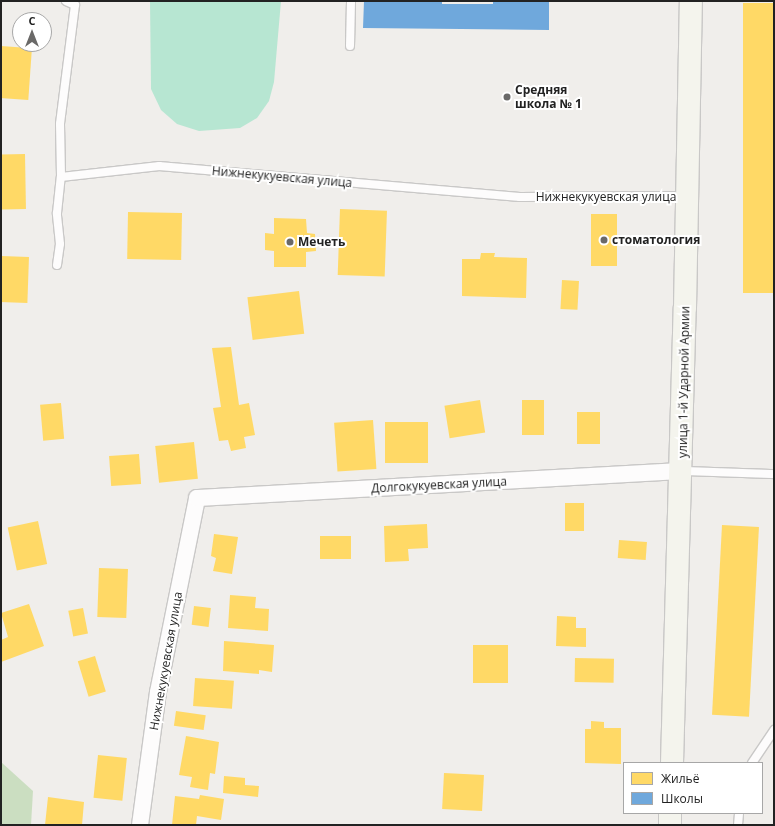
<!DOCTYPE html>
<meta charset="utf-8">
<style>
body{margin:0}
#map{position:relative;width:775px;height:826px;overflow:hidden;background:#f0eeeb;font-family:"Open Sans",sans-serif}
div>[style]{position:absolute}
.forest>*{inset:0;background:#cbdec1}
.pitch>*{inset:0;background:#b7e6d2}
.homes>*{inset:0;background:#ffd966;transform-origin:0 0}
.schools>*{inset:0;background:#6fa8dc}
.roads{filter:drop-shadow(1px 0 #c9c8c7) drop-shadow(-1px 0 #c9c8c7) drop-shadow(0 1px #c9c8c7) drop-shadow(0 -1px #c9c8c7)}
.service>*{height:8px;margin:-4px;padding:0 4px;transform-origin:4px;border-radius:4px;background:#fdfcfc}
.minor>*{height:16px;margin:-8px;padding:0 8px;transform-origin:8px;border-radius:8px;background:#fdfcfc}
.secondary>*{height:22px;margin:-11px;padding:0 11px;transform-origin:11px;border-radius:11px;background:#f4f4ed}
.dots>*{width:11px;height:11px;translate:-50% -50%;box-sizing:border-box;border:2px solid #fff;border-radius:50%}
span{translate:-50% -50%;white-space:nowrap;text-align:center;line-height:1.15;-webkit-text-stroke:4px #fff;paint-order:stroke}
.poi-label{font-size:12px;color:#222;font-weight:700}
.left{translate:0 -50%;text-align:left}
.street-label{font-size:12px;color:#222}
.frame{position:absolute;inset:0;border:2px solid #222;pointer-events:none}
.legend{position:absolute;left:623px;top:762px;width:140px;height:52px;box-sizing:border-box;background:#fff;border:1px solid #a7a7a7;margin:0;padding:5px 7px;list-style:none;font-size:12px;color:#222}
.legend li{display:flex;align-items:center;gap:8px;height:20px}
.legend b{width:20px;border:1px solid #a7a7a7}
.north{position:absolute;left:12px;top:12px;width:40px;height:40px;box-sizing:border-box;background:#fff;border:1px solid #a7a7a7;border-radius:50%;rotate:0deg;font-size:11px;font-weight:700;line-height:16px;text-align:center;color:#222}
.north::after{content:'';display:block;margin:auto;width:14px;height:18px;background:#6a6968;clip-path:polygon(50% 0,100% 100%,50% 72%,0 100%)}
</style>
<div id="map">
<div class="forest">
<div style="clip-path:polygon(1px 762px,33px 791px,31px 825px,1px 825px)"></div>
</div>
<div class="pitch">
<div style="clip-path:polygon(150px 1px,281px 1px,274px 82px,269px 101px,257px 118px,240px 128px,199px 131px,177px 124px,161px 110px,151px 89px)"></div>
</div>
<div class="homes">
<div style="left:743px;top:3px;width:31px;height:290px"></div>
<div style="left:1px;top:46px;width:31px;height:52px;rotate:4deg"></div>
<div style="left:25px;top:154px;width:55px;height:24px;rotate:89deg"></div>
<div style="left:340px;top:209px;width:47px;height:66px;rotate:2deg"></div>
<div style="left:128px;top:212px;width:54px;height:47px;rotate:1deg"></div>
<div style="left:591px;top:214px;width:26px;height:52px"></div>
<div style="clip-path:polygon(274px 218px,306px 219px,307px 233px,315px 234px,316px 251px,306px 252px,306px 267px,274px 267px,274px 251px,265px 250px,265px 233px,274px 234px)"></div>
<div style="clip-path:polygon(481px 253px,495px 253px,494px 257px,527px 258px,526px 298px,462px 296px,462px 259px,480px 259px)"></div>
<div style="left:1px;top:256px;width:28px;height:46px;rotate:2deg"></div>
<div style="left:562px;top:280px;width:17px;height:29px;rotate:3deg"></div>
<div style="left:299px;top:291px;width:43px;height:52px;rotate:83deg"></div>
<div style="clip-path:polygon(231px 347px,239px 405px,249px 403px,255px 435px,244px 437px,246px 448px,231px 451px,228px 440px,219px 441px,213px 408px,221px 407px,212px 348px)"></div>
<div style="left:480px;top:400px;width:33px;height:36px;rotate:81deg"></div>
<div style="left:522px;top:400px;width:22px;height:35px"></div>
<div style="left:61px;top:403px;width:36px;height:21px;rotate:85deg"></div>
<div style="left:600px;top:412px;width:32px;height:23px;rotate:90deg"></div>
<div style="left:373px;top:420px;width:49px;height:39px;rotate:86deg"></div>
<div style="left:428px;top:422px;width:41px;height:43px;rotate:90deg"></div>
<div style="left:194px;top:442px;width:37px;height:39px;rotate:84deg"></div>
<div style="left:139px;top:454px;width:30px;height:30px;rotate:86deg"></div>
<div style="left:584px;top:503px;width:28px;height:19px;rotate:90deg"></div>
<div style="left:38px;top:521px;width:44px;height:31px;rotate:78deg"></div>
<div style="clip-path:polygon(427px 524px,428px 548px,408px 549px,409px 561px,385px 562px,384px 526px)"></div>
<div style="left:722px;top:525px;width:37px;height:190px;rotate:3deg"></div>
<div style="clip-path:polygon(214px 534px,238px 537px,232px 574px,213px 571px,216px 558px,211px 556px)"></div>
<div style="left:320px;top:536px;width:31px;height:23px"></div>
<div style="left:619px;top:540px;width:28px;height:18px;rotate:4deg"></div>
<div style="left:99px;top:568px;width:29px;height:49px;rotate:2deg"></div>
<div style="clip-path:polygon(230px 595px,256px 597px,255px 608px,269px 609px,268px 631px,228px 628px)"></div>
<div style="clip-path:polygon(29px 604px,44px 646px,1px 662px,1px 640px,8px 637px,1px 613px)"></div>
<div style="left:194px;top:606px;width:17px;height:19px;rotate:7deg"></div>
<div style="left:83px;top:608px;width:26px;height:15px;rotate:79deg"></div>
<div style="clip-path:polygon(557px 616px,576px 617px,576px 628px,586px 628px,586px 647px,556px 646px)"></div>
<div style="clip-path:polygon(224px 641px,274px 645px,272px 672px,259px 670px,259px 674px,223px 671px)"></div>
<div style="left:508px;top:645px;width:38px;height:35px;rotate:90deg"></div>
<div style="left:95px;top:656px;width:37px;height:18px;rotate:73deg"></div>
<div style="left:575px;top:658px;width:39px;height:24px;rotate:1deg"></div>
<div style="left:195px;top:678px;width:39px;height:28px;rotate:4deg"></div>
<div style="left:176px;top:711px;width:30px;height:15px;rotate:8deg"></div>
<div style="clip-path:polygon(591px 721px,604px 722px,604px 728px,621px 728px,621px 764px,585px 763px,585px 729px,591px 729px)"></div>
<div style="clip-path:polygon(186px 736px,219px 742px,215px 774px,210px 773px,208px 790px,190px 787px,192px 777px,179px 775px)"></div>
<div style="left:98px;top:755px;width:29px;height:43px;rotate:6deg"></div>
<div style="left:444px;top:773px;width:40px;height:36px;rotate:3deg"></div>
<div style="clip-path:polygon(224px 776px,245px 778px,245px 785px,259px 786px,258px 797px,223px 793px)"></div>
<div style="clip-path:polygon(200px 795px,224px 799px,221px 820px,197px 816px,196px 825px,172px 825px,175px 796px,199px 799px)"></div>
<div style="clip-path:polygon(48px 797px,84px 802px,82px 825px,45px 825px)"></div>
</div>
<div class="schools">
<div style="clip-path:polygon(364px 1px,442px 1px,442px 4px,493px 4px,493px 1px,549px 1px,549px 30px,363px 28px)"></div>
</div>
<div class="roads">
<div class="service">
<div style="left:66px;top:1px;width:10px;rotate:24deg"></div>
<div style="left:75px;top:5px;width:120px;rotate:97.2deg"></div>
<div style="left:60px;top:124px;width:53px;rotate:88.9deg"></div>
<div style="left:61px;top:177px;width:99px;rotate:-6.4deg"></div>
<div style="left:159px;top:166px;width:362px;rotate:4.9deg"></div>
<div style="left:520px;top:197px;width:166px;rotate:-0.3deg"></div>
<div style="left:350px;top:46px;width:45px;rotate:-88.7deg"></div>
<div style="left:57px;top:265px;width:21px;rotate:-82deg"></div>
<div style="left:60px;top:244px;width:31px;rotate:-96deg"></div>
<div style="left:57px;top:213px;width:36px;rotate:-84deg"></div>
<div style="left:682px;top:471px;width:92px;rotate:1.9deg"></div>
<div style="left:752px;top:763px;width:40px;rotate:-56deg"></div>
<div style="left:738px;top:825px;width:12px;rotate:-85deg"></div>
</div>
<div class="minor">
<div style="left:140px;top:825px;width:134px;rotate:-82.3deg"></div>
<div style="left:158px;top:692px;width:198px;rotate:-78.6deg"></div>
<div style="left:197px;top:498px;width:485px;rotate:-3.2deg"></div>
</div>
<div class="secondary">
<div style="left:672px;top:763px;width:455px;rotate:-88.4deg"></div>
<div style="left:685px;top:308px;width:307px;rotate:-88.9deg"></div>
<div style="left:670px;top:825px;width:12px;rotate:-90deg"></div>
</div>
</div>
<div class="dots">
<div style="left:507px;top:97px;background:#6a6968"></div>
<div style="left:604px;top:240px;background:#6a6968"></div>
<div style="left:290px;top:242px;background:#6a6968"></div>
</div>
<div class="poi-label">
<span class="left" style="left:515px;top:97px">Средняя<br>школа № 1</span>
<span class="left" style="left:612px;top:240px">стоматология</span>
<span class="left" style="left:298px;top:242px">Мечеть</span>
</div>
<div class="street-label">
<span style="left:282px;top:177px;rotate:5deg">Нижнекукуевская улица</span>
<span style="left:606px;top:197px">Нижнекукуевская улица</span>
<span style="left:684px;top:382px;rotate:-89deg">улица 1-й Ударной Армии</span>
<span style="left:439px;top:485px;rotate:-3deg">Долгокукуевская улица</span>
<span style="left:166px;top:661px;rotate:-80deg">Нижнекукуевская улица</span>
</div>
<div class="frame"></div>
<ul class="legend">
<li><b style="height:11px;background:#ffd966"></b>Жильё</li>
<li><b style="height:11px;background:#6fa8dc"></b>Школы</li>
</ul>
<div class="north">С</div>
</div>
